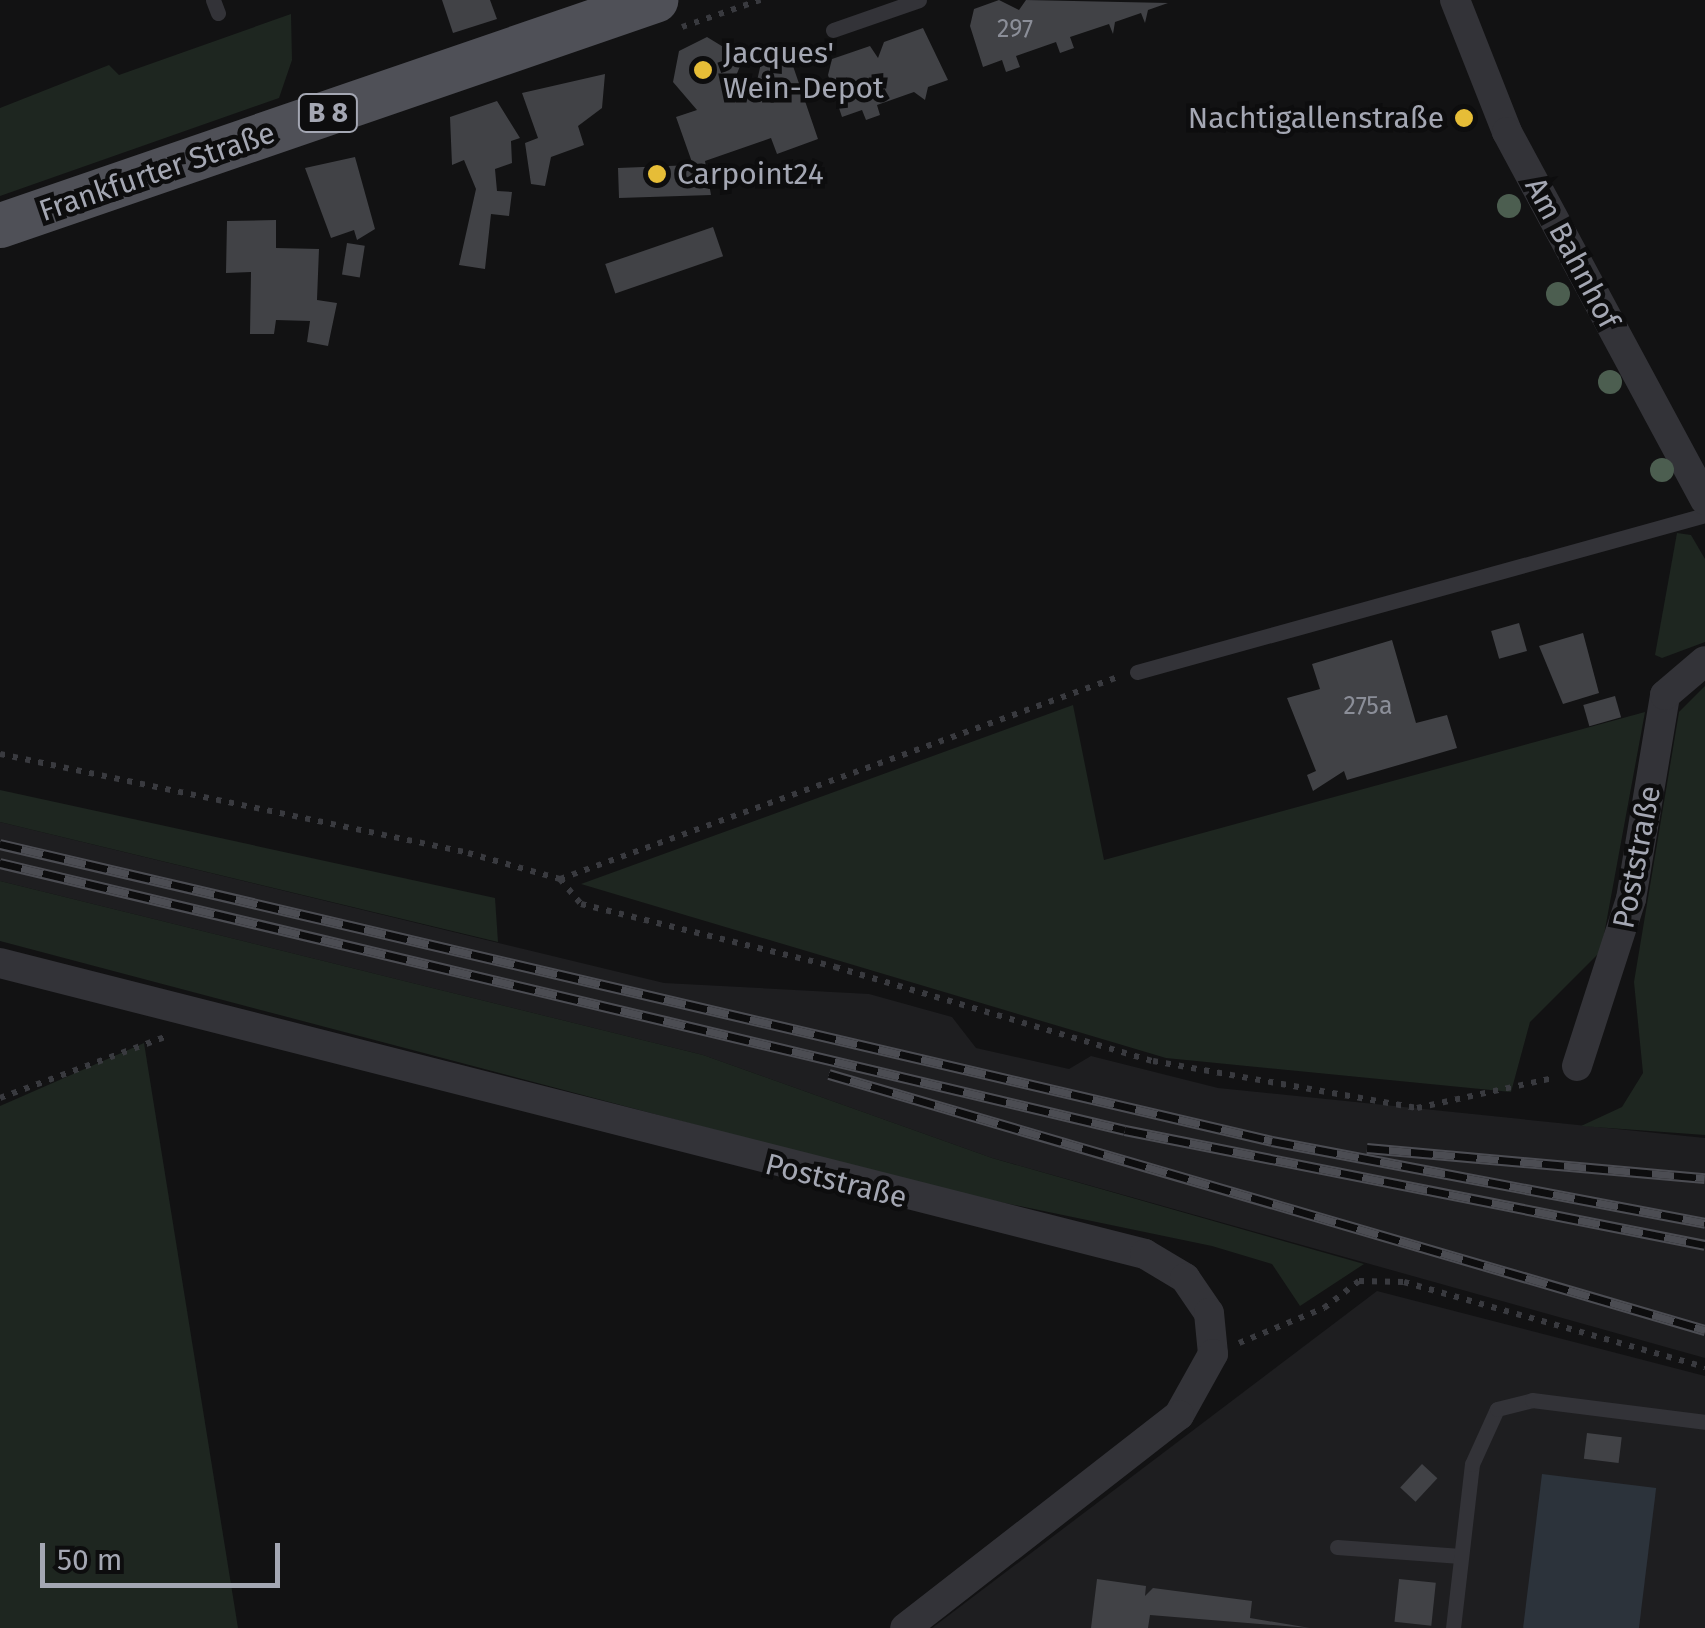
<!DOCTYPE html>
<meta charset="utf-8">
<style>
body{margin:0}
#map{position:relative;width:1705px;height:1628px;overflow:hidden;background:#121213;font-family:"Fira Sans",sans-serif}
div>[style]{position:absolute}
.built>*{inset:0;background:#1e1e20}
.green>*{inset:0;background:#1e2620}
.water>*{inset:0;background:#2c333b;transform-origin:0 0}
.building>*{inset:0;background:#414246;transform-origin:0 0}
.path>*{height:6px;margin-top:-3px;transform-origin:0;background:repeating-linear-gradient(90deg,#393a3f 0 5px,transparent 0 13px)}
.service>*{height:15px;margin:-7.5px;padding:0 7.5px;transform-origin:7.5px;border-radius:7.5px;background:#333338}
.minor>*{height:30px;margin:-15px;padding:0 15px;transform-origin:15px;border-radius:15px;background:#333338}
.primary>*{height:45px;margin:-22.5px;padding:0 22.5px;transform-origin:22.5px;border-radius:22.5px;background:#4f5057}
.rail>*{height:11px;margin-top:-5.5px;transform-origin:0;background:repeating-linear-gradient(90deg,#0d0d0e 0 22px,#4c4d53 0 44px);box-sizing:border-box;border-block:2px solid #4c4d53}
.trees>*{width:24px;height:24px;margin:-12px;border-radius:50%;background:#4c5e50}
.dots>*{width:28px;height:28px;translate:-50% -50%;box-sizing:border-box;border:5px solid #0d0d0e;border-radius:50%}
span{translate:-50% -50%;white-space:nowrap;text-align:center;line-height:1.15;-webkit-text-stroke:9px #0d0d0e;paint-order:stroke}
.number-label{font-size:25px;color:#8b8e98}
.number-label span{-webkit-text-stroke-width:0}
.shield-label span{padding:2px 8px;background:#0d0d0e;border:2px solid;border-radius:8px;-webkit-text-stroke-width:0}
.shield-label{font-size:28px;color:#a4a7b3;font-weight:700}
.poi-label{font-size:30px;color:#a4a7b3}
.left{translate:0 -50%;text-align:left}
.right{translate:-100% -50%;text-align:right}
.street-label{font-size:30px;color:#a4a7b3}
.scale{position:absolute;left:40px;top:1543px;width:240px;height:45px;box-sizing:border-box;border:5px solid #a4a7b3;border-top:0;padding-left:12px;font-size:30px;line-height:35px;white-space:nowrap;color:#a4a7b3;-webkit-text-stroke:8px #0d0d0e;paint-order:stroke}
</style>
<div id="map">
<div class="built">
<div style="clip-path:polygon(0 822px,664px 983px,869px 994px,952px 1017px,976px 1048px,1069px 1069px,1091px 1056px,1218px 1088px,1705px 1138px,1705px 1358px,992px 1158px,703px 1055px,0 881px)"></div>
<div style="clip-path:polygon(1377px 1291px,1705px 1376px,1705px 1628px,932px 1628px)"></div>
</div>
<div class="green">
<div style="clip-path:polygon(291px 14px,292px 60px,279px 98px,0 196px,0 108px,109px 65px,119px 75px)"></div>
<div style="clip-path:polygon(1677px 533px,1691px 535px,1705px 559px,1705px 642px,1662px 658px,1655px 655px)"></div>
<div style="clip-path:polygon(1705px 686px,1705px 1135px,1581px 1126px,1622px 1107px,1643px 1073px,1634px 982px,1679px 712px)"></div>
<div style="clip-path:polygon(1073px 705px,1104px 860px,1645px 712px,1601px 951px,1530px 1022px,1511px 1092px,1166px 1058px,581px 884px)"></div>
<div style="clip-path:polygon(0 790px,495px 898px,498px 942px,0 822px)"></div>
<div style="clip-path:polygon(0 881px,703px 1055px,992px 1158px,1364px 1264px,1300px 1306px,1272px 1264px,1212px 1246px,942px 1190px,0 941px)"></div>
<div style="clip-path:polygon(144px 1043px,238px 1628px,0 1628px,0 1106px)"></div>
</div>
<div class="water">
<div style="left:1542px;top:1474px;width:115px;height:155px;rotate:7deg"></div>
</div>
<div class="building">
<div style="clip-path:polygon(442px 0,490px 0,497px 19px,453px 33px)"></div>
<div style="clip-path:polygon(999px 0,1019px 10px,1026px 0,1168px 3px,1148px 10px,1145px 23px,1141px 13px,1115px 22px,1113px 34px,1109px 24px,1070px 37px,1074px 48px,1060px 53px,1056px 42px,1016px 56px,1020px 67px,1006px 72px,1002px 60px,983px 67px,970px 26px,974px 9px)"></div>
<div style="clip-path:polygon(923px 28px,948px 80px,928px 87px,925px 100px,914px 92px,877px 105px,880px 115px,866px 120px,862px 110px,842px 117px,828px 75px,832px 59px,870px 46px,878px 58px,884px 42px)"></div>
<div style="clip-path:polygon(707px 37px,743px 59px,726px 100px,755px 90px,761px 63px,793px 66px,818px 139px,777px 154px,771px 138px,705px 161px,711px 195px,619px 198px,618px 168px,693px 165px,676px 117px,697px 110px,673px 82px,679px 51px)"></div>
<div style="clip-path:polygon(605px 74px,602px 108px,578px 126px,584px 145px,551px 157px,545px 186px,531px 184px,525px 143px,538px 138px,522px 93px)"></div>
<div style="clip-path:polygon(497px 101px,520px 138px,511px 141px,512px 163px,495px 169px,497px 191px,512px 192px,509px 216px,491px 214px,485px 269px,459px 265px,476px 189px,464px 160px,452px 165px,450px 117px)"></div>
<div style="clip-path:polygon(355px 157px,375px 229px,357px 240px,354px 230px,331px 238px,305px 168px)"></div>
<div style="clip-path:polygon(276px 220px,276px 248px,319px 249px,317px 300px,337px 303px,328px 346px,307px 342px,310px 321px,276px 320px,274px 334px,250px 334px,251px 272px,226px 273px,227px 221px)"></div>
<div style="left:713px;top:227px;width:31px;height:114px;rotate:71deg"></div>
<div style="left:347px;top:243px;width:18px;height:32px;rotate:9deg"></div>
<div style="left:1519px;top:623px;width:29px;height:29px;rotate:74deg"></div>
<div style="clip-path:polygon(1583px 633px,1599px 693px,1563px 704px,1539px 646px)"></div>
<div style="clip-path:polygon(1392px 640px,1416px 723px,1447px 715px,1457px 748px,1347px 780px,1344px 771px,1313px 791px,1307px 775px,1316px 771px,1287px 698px,1320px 689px,1312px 664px)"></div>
<div style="left:1615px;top:696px;width:22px;height:33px;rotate:74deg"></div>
<div style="left:1587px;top:1433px;width:35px;height:26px;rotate:7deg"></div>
<div style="left:1422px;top:1464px;width:21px;height:32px;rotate:43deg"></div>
<div style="clip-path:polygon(1097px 1579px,1146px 1586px,1145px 1596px,1153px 1588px,1252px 1601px,1250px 1618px,1310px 1628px,1150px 1615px,1148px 1628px,1091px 1628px)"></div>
<div style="left:1399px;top:1579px;width:37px;height:43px;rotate:6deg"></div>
</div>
<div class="path">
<div style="left:682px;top:27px;width:83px;rotate:-19.1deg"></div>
<div style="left:0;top:754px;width:478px;rotate:11.9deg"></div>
<div style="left:468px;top:853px;width:96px;rotate:15.8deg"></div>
<div style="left:560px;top:879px;width:33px;rotate:50deg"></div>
<div style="left:581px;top:904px;width:262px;rotate:13.9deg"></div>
<div style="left:835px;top:967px;width:332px;rotate:16.5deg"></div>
<div style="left:1153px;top:1061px;width:268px;rotate:10.1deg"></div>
<div style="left:1417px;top:1108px;width:140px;rotate:-12.4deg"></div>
<div style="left:560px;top:879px;width:593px;rotate:-19.9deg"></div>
<div style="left:0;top:1098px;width:179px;rotate:-20.3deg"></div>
<div style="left:1239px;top:1343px;width:92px;rotate:-22.4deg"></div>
<div style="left:1324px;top:1308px;width:44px;rotate:-37.6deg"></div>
<div style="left:1359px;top:1281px;width:45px;rotate:1.3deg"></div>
<div style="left:1404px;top:1282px;width:313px;rotate:15.8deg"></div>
</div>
<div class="service">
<div style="left:213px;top:0;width:14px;rotate:69deg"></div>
<div style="left:833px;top:30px;width:91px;rotate:-19.2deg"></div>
<div style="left:1137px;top:672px;width:589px;rotate:-15.45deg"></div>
<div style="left:1337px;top:1547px;width:124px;rotate:4.2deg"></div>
<div style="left:1453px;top:1628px;width:165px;rotate:-83.4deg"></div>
<div style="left:1472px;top:1464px;width:60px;rotate:-65.6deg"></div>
<div style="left:1497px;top:1409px;width:36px;rotate:-14deg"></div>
<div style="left:1532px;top:1400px;width:174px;rotate:7.2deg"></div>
</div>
<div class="minor">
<div style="left:1455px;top:0;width:142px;rotate:68.5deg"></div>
<div style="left:1507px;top:132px;width:418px;rotate:61.7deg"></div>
<div style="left:0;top:963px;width:1181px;rotate:14.26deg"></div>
<div style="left:1145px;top:1254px;width:47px;rotate:31deg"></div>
<div style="left:1185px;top:1278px;width:42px;rotate:55.6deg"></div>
<div style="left:1209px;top:1313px;width:41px;rotate:84.4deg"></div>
<div style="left:1213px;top:1354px;width:70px;rotate:119.1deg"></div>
<div style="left:1179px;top:1415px;width:347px;rotate:142.1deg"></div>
<div style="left:1577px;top:1066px;width:176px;rotate:-72.1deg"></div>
<div style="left:1631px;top:899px;width:207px;rotate:-80.5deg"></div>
<div style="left:1665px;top:695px;width:52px;rotate:-40.4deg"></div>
</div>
<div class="primary">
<div style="left:0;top:225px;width:693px;rotate:-18.96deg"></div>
</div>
<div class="rail">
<div style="left:0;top:844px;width:1306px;rotate:13.14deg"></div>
<div style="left:1272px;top:1141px;width:441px;rotate:10.7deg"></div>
<div style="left:0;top:863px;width:1156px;rotate:13.35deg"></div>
<div style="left:1125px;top:1130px;width:591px;rotate:11.21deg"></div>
<div style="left:829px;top:1074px;width:913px;rotate:16.29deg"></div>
<div style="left:1367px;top:1148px;width:339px;rotate:5.1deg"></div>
</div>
<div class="trees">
<div style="left:1509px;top:206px"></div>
<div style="left:1558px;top:294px"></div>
<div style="left:1610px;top:382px"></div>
<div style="left:1662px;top:470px"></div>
</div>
<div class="dots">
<div style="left:703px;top:70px;background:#e6bd37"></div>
<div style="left:1464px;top:118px;background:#e6bd37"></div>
<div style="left:657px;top:174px;background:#e6bd37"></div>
</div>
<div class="number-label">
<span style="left:1015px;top:29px">297</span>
<span style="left:1368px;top:706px">275a</span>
</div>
<div class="shield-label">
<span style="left:328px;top:113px">B 8</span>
</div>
<div class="poi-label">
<span class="left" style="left:723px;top:70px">Jacques'<br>Wein-Depot</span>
<span class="right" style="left:1444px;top:118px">Nachtigallenstraße</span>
<span class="left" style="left:677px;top:174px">Carpoint24</span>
</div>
<div class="street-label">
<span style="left:157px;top:172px;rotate:-19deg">Frankfurter Straße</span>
<span style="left:1572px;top:253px;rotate:62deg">Am Bahnhof</span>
<span style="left:1637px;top:857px;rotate:-79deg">Poststraße</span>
<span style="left:836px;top:1181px;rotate:14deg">Poststraße</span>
</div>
<div class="scale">50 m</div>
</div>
